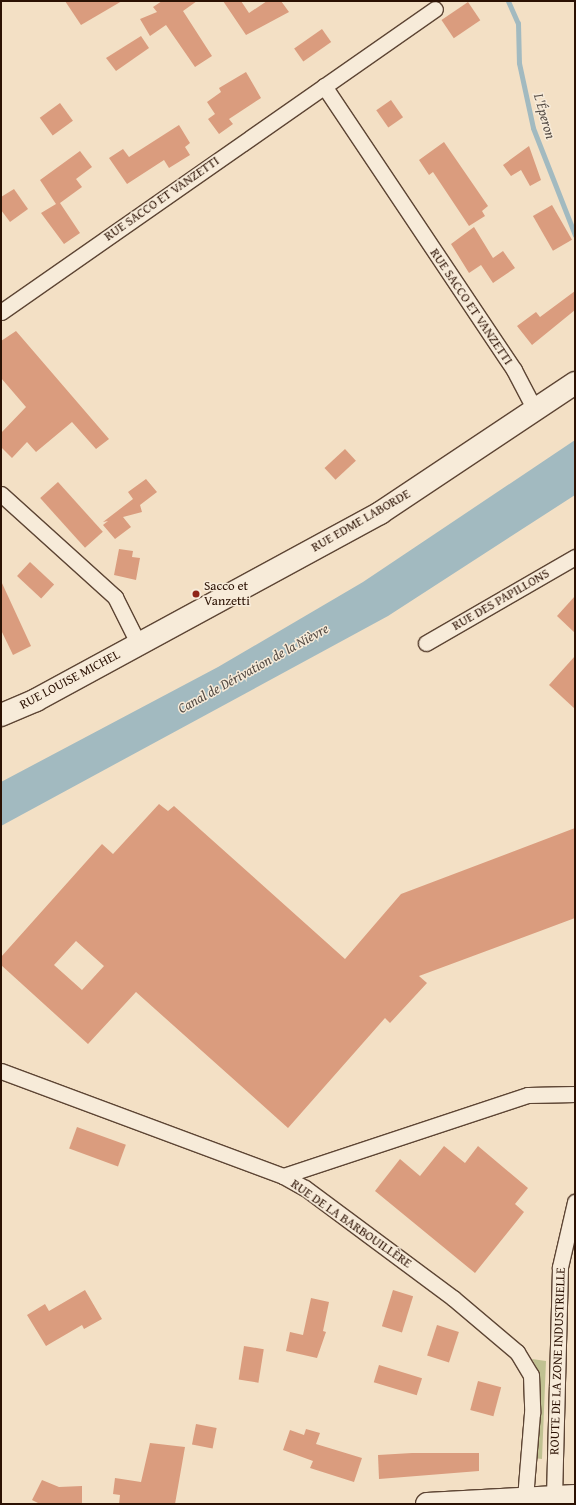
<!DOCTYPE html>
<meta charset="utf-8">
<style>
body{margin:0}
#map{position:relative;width:576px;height:1505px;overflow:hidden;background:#f3e0c5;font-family:"Gentium Book Plus",serif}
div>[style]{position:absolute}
.green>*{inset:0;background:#c0c191}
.water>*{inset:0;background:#a2bac0}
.stream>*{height:5px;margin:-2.5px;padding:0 2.5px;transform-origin:2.5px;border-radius:2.5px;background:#a2bac0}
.building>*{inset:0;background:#da9c7e;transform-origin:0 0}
.roads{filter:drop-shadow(1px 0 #5d4534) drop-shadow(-1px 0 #5d4534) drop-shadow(0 1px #5d4534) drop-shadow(0 -1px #5d4534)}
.street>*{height:15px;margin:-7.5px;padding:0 7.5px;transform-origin:7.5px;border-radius:7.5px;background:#f7ebd9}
.secondary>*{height:22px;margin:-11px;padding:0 11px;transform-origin:11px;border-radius:11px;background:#f7ebd9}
.dots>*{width:11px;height:11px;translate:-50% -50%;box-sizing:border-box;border:2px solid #f7ebd9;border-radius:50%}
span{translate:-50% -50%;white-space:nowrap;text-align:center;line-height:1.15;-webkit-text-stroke:3px #f7ebd9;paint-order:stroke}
.street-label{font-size:13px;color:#2b1103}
.poi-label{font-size:13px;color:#2b1103}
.left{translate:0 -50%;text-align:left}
.water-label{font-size:14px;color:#554c45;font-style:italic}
.frame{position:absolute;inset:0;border:2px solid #2b1103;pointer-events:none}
</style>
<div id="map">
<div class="green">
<div style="clip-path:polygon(532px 1359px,546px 1361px,542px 1459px,534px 1458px,537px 1368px)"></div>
</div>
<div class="water">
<div style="clip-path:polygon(575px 440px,575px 495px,388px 616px,1px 826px,1px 782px,218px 667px,363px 582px)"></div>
</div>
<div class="stream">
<div style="left:508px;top:1px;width:24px;rotate:66deg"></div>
<div style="left:518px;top:23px;width:40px;rotate:88.6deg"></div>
<div style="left:519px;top:63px;width:66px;rotate:77.8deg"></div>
<div style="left:533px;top:128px;width:115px;rotate:68.6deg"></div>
</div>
<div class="building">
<div style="clip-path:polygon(65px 1px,122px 1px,81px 25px)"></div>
<div style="clip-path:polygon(162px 1px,197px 1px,183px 11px,212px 56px,195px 67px,166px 25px,150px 36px,140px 19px,157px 12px,153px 7px)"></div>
<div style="clip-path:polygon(223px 1px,241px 1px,249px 13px,267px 1px,281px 1px,289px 12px,246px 35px)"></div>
<div style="left:468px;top:2px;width:22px;height:32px;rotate:56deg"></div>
<div style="left:322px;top:29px;width:16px;height:34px;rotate:55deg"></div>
<div style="clip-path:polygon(141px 36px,149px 48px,116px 71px,106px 58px)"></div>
<div style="clip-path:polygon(246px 72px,261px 98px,229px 119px,233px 124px,219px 134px,208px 119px,215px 114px,207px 102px,221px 92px,219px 88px)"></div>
<div style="left:391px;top:100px;width:21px;height:18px;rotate:55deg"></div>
<div style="left:60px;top:103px;width:22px;height:25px;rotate:54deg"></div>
<div style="clip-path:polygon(179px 125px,190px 143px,185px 147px,190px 155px,169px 168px,164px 160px,127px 184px,109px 158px,123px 149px,129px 157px)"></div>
<div style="clip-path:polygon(444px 142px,488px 206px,482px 211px,485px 216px,469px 226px,433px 172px,429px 175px,419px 160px)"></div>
<div style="clip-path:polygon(529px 146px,541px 180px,530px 186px,521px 170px,511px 176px,503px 165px)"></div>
<div style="clip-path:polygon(80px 151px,92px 167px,76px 179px,82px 187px,60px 203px,80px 233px,64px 244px,41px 213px,56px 204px,40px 180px)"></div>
<div style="clip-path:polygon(14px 189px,28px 209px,10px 222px,1px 210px,1px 197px)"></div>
<div style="left:552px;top:205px;width:40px;height:22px;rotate:60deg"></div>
<div style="clip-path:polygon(474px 227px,493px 258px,503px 251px,515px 268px,493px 283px,481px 265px,469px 273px,451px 244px)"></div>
<div style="clip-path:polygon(575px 291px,575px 310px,532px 345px,517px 326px,536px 312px,540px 317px)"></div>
<div style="clip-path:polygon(16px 331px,109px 439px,96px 449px,72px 422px,36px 452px,27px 442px,12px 458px,1px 447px,1px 433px,26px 407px,1px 378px,1px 341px)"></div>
<div style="left:345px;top:449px;width:16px;height:28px;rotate:47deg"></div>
<div style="clip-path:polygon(146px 479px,157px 492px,140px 505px,142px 512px,123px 517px,131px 527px,115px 539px,103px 525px,108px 521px,103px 522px,133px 499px,128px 492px)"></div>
<div style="left:58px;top:482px;width:67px;height:24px;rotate:48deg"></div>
<div style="clip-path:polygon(119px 549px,133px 551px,132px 557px,140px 558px,136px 580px,114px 575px)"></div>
<div style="left:30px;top:562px;width:33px;height:19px;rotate:43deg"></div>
<div style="clip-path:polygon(1px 581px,31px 646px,13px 655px,1px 630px)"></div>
<div style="clip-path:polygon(575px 596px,575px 633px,557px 616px)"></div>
<div style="clip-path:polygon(575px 656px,575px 709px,549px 685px)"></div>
<div style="clip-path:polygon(evenodd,159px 804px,168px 811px,174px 806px,345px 959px,401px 894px,575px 828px,575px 918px,419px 976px,427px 983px,390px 1023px,385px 1018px,288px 1128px,136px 992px,88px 1044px,1px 965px,1px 957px,102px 844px,113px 854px,159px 804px,76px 941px,104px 966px,82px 990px,54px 965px,76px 941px)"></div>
<div style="left:77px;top:1127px;width:52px;height:23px;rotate:20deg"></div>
<div style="clip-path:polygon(444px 1146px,465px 1163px,478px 1146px,528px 1188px,515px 1204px,524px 1212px,475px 1273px,375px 1191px,400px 1159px,420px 1176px)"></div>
<div style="clip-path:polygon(85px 1290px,102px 1319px,84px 1329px,82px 1325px,46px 1346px,27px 1315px,45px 1304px,49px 1311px)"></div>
<div style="left:393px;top:1290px;width:21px;height:38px;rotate:17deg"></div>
<div style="clip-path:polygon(311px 1298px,329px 1302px,323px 1331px,326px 1332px,317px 1358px,286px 1351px,290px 1332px,303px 1335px)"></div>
<div style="left:437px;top:1325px;width:23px;height:32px;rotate:18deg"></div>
<div style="left:244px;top:1346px;width:20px;height:34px;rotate:9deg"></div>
<div style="left:379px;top:1365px;width:45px;height:18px;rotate:17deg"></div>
<div style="left:478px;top:1381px;width:24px;height:30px;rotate:15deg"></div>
<div style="left:196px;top:1424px;width:21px;height:21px;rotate:11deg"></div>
<div style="clip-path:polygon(306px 1429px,320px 1433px,316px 1444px,362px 1458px,354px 1482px,310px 1468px,313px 1461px,283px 1450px,290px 1430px,304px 1435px)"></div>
<div style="clip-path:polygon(150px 1443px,185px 1447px,175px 1504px,119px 1504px,120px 1495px,113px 1494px,115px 1478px,141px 1482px)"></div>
<div style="clip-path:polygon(412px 1453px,479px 1453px,479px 1471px,379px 1479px,378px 1455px)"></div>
<div style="clip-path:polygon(42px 1480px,59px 1487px,82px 1486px,82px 1504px,40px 1504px,32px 1500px)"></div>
</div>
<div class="roads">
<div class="street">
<div style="left:324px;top:86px;width:342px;rotate:56.2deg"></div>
<div style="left:514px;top:370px;width:45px;rotate:62.3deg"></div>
<div style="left:1px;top:312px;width:529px;rotate:-34.92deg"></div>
<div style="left:1px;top:494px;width:154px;rotate:42.1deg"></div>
<div style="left:115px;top:597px;width:51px;rotate:63.4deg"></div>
<div style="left:426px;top:643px;width:172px;rotate:-30deg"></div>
<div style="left:1px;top:1071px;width:301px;rotate:20.4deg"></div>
<div style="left:283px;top:1176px;width:25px;rotate:29deg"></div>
<div style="left:305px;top:1188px;width:184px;rotate:36.6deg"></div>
<div style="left:453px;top:1298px;width:84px;rotate:40.2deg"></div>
<div style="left:517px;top:1352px;width:27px;rotate:59deg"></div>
<div style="left:531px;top:1375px;width:38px;rotate:88deg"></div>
<div style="left:532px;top:1413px;width:85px;rotate:94.7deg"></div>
<div style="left:283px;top:1176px;width:258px;rotate:-18.3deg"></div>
<div style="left:528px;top:1095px;width:47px;rotate:-1.2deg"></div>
<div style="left:554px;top:1497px;width:230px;rotate:-88.5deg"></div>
<div style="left:560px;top:1267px;width:67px;rotate:-77deg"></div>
</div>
<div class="secondary">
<div style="left:1px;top:715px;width:38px;rotate:-23deg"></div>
<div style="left:36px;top:700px;width:392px;rotate:-28.5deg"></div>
<div style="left:380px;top:513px;width:234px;rotate:-33.7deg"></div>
<div style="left:427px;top:1504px;width:148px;rotate:-3.1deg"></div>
</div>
</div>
<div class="dots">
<div style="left:196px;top:594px;background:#8f2418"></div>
</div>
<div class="street-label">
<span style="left:162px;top:199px;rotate:-35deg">RUE SACCO ET VANZETTI</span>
<span style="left:471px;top:307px;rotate:56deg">RUE SACCO ET VANZETTI</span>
<span style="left:361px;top:521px;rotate:-30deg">RUE EDME LABORDE</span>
<span style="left:501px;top:600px;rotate:-30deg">RUE DES PAPILLONS</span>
<span style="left:70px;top:680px;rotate:-28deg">RUE LOUISE MICHEL</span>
<span style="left:351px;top:1224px;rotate:35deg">RUE DE LA BARBOUILLÈRE</span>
<span style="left:558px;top:1361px;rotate:-88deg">ROUTE DE LA ZONE INDUSTRIELLE</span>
</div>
<div class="poi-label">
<span class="left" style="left:204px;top:594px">Sacco et<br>Vanzetti</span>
</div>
<div class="water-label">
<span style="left:545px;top:116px;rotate:74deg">L'Éperon</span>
<span style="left:253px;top:668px;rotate:-29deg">Canal de Dérivation de la Nièvre</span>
</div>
<div class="frame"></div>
</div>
